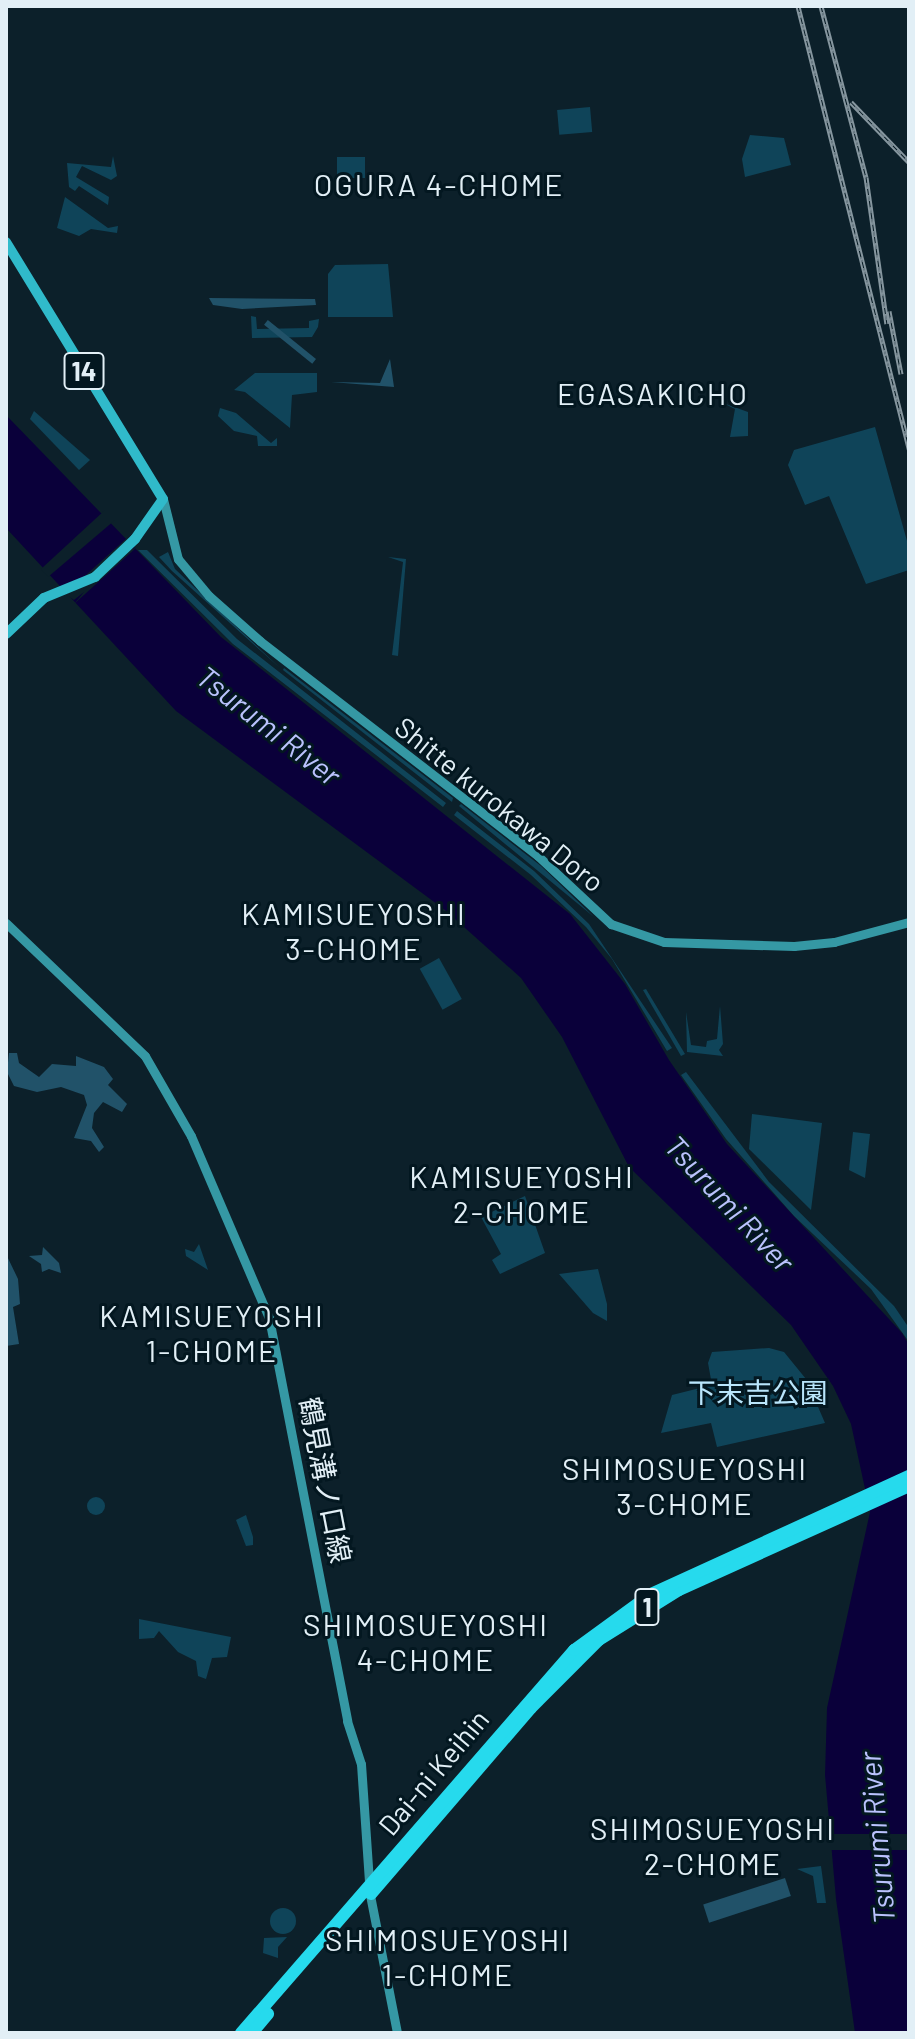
<!DOCTYPE html>
<meta charset="utf-8">
<style>
body{margin:0}
#map{position:relative;width:915px;height:2039px;overflow:hidden;background:#0c202a;font-family:Barlow,"Noto Sans JP",sans-serif}
div>[style]{position:absolute}
.green>*{inset:0;background:#0f4459;transform-origin:0 0}
.round{border-radius:50%}
.forest>*{inset:0;background:#215269;transform-origin:0 0}
.water>*{inset:0;background:#0a003a}
.pier>*{inset:0;background:#0c202a;transform-origin:0 0}
.secondary>*{height:9px;margin:-4.5px;padding:0 4.5px;transform-origin:4.5px;border-radius:4.5px;background:#3598a4}
.primary>*{height:10px;margin:-5px;padding:0 5px;transform-origin:5px;border-radius:5px;background:#30baca}
.highway>*{height:12px;margin:-6px;padding:0 6px;transform-origin:6px;border-radius:6px;background:#26daed}
.rail>*{height:5px;margin-top:-2.5px;transform-origin:0;background:repeating-linear-gradient(90deg,#031720 0 6px,#86969f 0 12px);box-sizing:border-box;border-block:2px solid #86969f}
span{translate:-50% -50%;white-space:nowrap;text-align:center;line-height:1.15;-webkit-text-stroke:6px #031720;paint-order:stroke}
.shield-label span{padding:2px 6px;background:#031720;border:2px solid;border-radius:6px;-webkit-text-stroke-width:0}
.shield-label{font-size:26px;color:#e2eff6;font-weight:700}
.street-label{font-size:28px;color:#e2eff6}
.park-label{font-size:28px;color:#b9e5fb}
.neighbourhood-label{font-size:30px;color:#e2eff6;letter-spacing:2px}
.water-label{font-size:30px;color:#bac2fd;font-style:italic}
.frame{position:absolute;inset:0;border:8px solid #e2eff6;pointer-events:none}
</style>
<div id="map">
<div class="green">
<div style="left:590px;top:107px;width:25px;height:33px;rotate:85deg"></div>
<div style="clip-path:polygon(750px 135px,784px 138px,791px 165px,745px 177px,742px 159px)"></div>
<div style="clip-path:polygon(113px 156px,117px 176px,111px 180px,82px 166px,76px 177px,109px 197px,108px 205px,79px 186px,75px 191px,69px 187px,67px 163px,111px 167px)"></div>
<div style="left:337px;top:157px;width:28px;height:21px"></div>
<div style="clip-path:polygon(65px 197px,108px 228px,118px 226px,117px 233px,91px 229px,79px 236px,57px 228px)"></div>
<div style="clip-path:polygon(388px 264px,393px 317px,328px 317px,328px 274px,335px 265px)"></div>
<div style="clip-path:polygon(251px 316px,256px 317px,257px 329px,309px 328px,309px 321px,319px 319px,318px 327px,312px 337px,252px 338px)"></div>
<div style="clip-path:polygon(255px 373px,317px 373px,317px 392px,292px 395px,290px 428px,245px 392px,234px 390px)"></div>
<div style="clip-path:polygon(723px 403px,748px 412px,748px 436px,730px 437px,735px 409px)"></div>
<div style="clip-path:polygon(220px 408px,236px 413px,271px 443px,277px 438px,277px 446px,258px 446px,257px 436px,234px 431px,218px 416px)"></div>
<div style="clip-path:polygon(34px 411px,90px 460px,79px 470px,30px 419px)"></div>
<div style="clip-path:polygon(875px 427px,909px 548px,909px 570px,866px 584px,829px 496px,805px 505px,788px 465px,794px 450px)"></div>
<div style="clip-path:polygon(138px 550px,147px 550px,237px 639px,446px 803px,443px 807px,233px 644px)"></div>
<div style="clip-path:polygon(168px 552px,175px 569px,280px 668px,172px 571px,159px 557px)"></div>
<div style="clip-path:polygon(388px 557px,406px 559px,398px 656px,392px 655px,403px 562px)"></div>
<div style="clip-path:polygon(284px 668px,453px 798px,452px 802px,283px 670px)"></div>
<div style="clip-path:polygon(461px 804px,541px 866px,594px 917px,459px 806px)"></div>
<div style="clip-path:polygon(457px 811px,534px 871px,589px 924px,672px 1048px,667px 1051px,612px 959px,586px 927px,531px 875px,454px 815px)"></div>
<div style="left:439px;top:958px;width:47px;height:22px;rotate:61deg"></div>
<div style="clip-path:polygon(646px 989px,685px 1054px,681px 1056px,643px 990px)"></div>
<div style="clip-path:polygon(720px 1006px,723px 1044px,719px 1050px,723px 1056px,687px 1052px,686px 1012px,691px 1045px,706px 1047px,707px 1041px,717px 1039px)"></div>
<div style="clip-path:polygon(686px 1072px,769px 1182px,894px 1306px,909px 1328px,909px 1342px,871px 1289px,794px 1216px,726px 1139px,681px 1075px)"></div>
<div style="clip-path:polygon(752px 1114px,822px 1123px,811px 1210px,749px 1149px)"></div>
<div style="clip-path:polygon(853px 1132px,870px 1134px,865px 1178px,849px 1170px)"></div>
<div style="clip-path:polygon(525px 1196px,545px 1253px,500px 1274px,492px 1260px,501px 1254px,481px 1217px)"></div>
<div style="clip-path:polygon(199px 1244px,208px 1270px,186px 1256px,185px 1249px,194px 1252px)"></div>
<div style="clip-path:polygon(598px 1269px,607px 1304px,607px 1321px,593px 1313px,559px 1274px)"></div>
<div style="clip-path:polygon(769px 1348px,784px 1352px,806px 1379px,825px 1423px,717px 1447px,711px 1423px,661px 1433px,672px 1395px,712px 1385px,708px 1363px,712px 1352px)"></div>
<div class="round" style="left:87px;top:1497px;width:18px;height:18px"></div>
<div style="clip-path:polygon(246px 1515px,253px 1537px,253px 1545px,246px 1546px,236px 1520px)"></div>
<div style="clip-path:polygon(139px 1619px,231px 1637px,227px 1657px,212px 1658px,206px 1679px,198px 1676px,196px 1661px,178px 1652px,159px 1631px,154px 1638px,139px 1639px)"></div>
<div style="clip-path:polygon(821px 1866px,826px 1903px,817px 1903px,813px 1876px,797px 1869px)"></div>
<div class="round" style="left:270px;top:1908px;width:26px;height:26px"></div>
<div style="clip-path:polygon(287px 1937px,278px 1947px,278px 1958px,263px 1953px,264px 1938px)"></div>
</div>
<div class="forest">
<div style="clip-path:polygon(209px 298px,315px 299px,316px 305px,242px 309px,213px 305px)"></div>
<div style="left:316px;top:359px;width:6px;height:62px;rotate:129deg"></div>
<div style="clip-path:polygon(390px 359px,394px 387px,331px 382px,380px 383px)"></div>
<div style="clip-path:polygon(9px 1053px,17px 1053px,19px 1063px,39px 1077px,52px 1064px,76px 1066px,76px 1056px,104px 1067px,113px 1079px,108px 1085px,127px 1104px,122px 1112px,103px 1102px,94px 1113px,92px 1128px,104px 1147px,99px 1152px,91px 1141px,74px 1138px,87px 1105px,84px 1095px,61px 1087px,37px 1092px,14px 1086px,7px 1072px)"></div>
<div style="clip-path:polygon(43px 1247px,59px 1263px,61px 1273px,49px 1269px,42px 1272px,41px 1264px,29px 1256px,42px 1255px)"></div>
<div style="clip-path:polygon(6px 1254px,18px 1279px,20px 1304px,13px 1307px,19px 1344px,6px 1346px)"></div>
<div style="left:785px;top:1878px;width:19px;height:86px;rotate:72deg"></div>
</div>
<div class="water">
<div style="clip-path:polygon(6px 415px,221px 637px,570px 914px,625px 984px,669px 1060px,727px 1144px,902px 1333px,909px 1345px,909px 2033px,855px 2033px,836px 1899px,825px 1775px,827px 1708px,870px 1512px,851px 1424px,833px 1386px,791px 1325px,629px 1167px,562px 1037px,521px 978px,445px 910px,176px 711px,6px 528px)"></div>
</div>
<div class="pier">
<div style="clip-path:polygon(105px 510px,115px 520px,48px 577px,41px 569px)"></div>
<div style="clip-path:polygon(128px 537px,135px 545px,130px 550px,137px 547px,74px 604px,84px 592px,74px 600px,65px 594px)"></div>
<div style="left:909px;top:1834px;width:16px;height:81px;rotate:90deg"></div>
</div>
<div class="secondary">
<div style="left:163px;top:499px;width:62px;rotate:76deg"></div>
<div style="left:178px;top:559px;width:48px;rotate:50deg"></div>
<div style="left:209px;top:596px;width:68px;rotate:41.4deg"></div>
<div style="left:260px;top:641px;width:351px;rotate:37.7deg"></div>
<div style="left:538px;top:856px;width:100px;rotate:43deg"></div>
<div style="left:611px;top:924px;width:56px;rotate:18.8deg"></div>
<div style="left:664px;top:942px;width:130px;rotate:1.8deg"></div>
<div style="left:794px;top:946px;width:40px;rotate:-5.7deg"></div>
<div style="left:834px;top:942px;width:78px;rotate:-14.9deg"></div>
<div style="left:6px;top:923px;width:192px;rotate:43.7deg"></div>
<div style="left:145px;top:1056px;width:92px;rotate:60.1deg"></div>
<div style="left:191px;top:1136px;width:198px;rotate:66.8deg"></div>
<div style="left:269px;top:1318px;width:410px;rotate:79deg"></div>
<div style="left:347px;top:1721px;width:45px;rotate:72deg"></div>
<div style="left:361px;top:1764px;width:131px;rotate:86.1deg"></div>
<div style="left:370px;top:1895px;width:141px;rotate:78.9deg"></div>
</div>
<div class="primary">
<div style="left:6px;top:242px;width:301px;rotate:58.6deg"></div>
<div style="left:163px;top:499px;width:49px;rotate:125deg"></div>
<div style="left:135px;top:539px;width:55px;rotate:136.5deg"></div>
<div style="left:95px;top:577px;width:55px;rotate:157.6deg"></div>
<div style="left:44px;top:598px;width:52px;rotate:136.5deg"></div>
</div>
<div class="highway">
<div style="left:371px;top:1894px;width:245px;rotate:-49.3deg"></div>
<div style="left:531px;top:1708px;width:96px;rotate:-45deg"></div>
<div style="left:599px;top:1640px;width:94px;rotate:-32deg"></div>
<div style="left:679px;top:1590px;width:252px;rotate:-24.3deg"></div>
<div style="left:241px;top:2033px;width:508px;rotate:-48.99deg"></div>
<div style="left:574px;top:1650px;width:95px;rotate:-36deg"></div>
<div style="left:651px;top:1594px;width:284px;rotate:-24.6deg"></div>
<div style="left:252px;top:2033px;width:25px;rotate:-50deg"></div>
</div>
<div class="rail">
<div style="left:798px;top:6px;width:457px;rotate:75.9deg"></div>
<div style="left:821px;top:6px;width:177px;rotate:75.3deg"></div>
<div style="left:866px;top:177px;width:148px;rotate:81.9deg"></div>
<div style="left:851px;top:102px;width:83px;rotate:46deg"></div>
<div style="left:889px;top:311px;width:64px;rotate:79.2deg"></div>
</div>
<div class="shield-label">
<span style="left:84px;top:371px">14</span>
<span style="left:647px;top:1607px">1</span>
</div>
<div class="street-label">
<span style="left:500px;top:804px;rotate:39deg">Shitte kurokawa Doro</span>
<span style="left:326px;top:1480px;rotate:79deg">鶴見溝ノ口線</span>
<span style="left:433px;top:1772px;rotate:-50deg">Dai-ni Keihin</span>
</div>
<div class="park-label">
<span style="left:758px;top:1392px">下末吉公園</span>
</div>
<div class="neighbourhood-label">
<span style="left:439px;top:184px">OGURA 4-CHOME</span>
<span style="left:653px;top:393px">EGASAKICHO</span>
<span style="left:354px;top:930px">KAMISUEYOSHI<br>3-CHOME</span>
<span style="left:522px;top:1193px">KAMISUEYOSHI<br>2-CHOME</span>
<span style="left:212px;top:1332px">KAMISUEYOSHI<br>1-CHOME</span>
<span style="left:685px;top:1485px">SHIMOSUEYOSHI<br>3-CHOME</span>
<span style="left:426px;top:1641px">SHIMOSUEYOSHI<br>4-CHOME</span>
<span style="left:713px;top:1845px">SHIMOSUEYOSHI<br>2-CHOME</span>
<span style="left:448px;top:1956px">SHIMOSUEYOSHI<br>1-CHOME</span>
</div>
<div class="water-label">
<span style="left:269px;top:725px;rotate:38deg">Tsurumi River</span>
<span style="left:730px;top:1203px;rotate:47deg">Tsurumi River</span>
<span style="left:876px;top:1838px;rotate:-95deg">Tsurumi River</span>
</div>
<div class="frame"></div>
</div>
